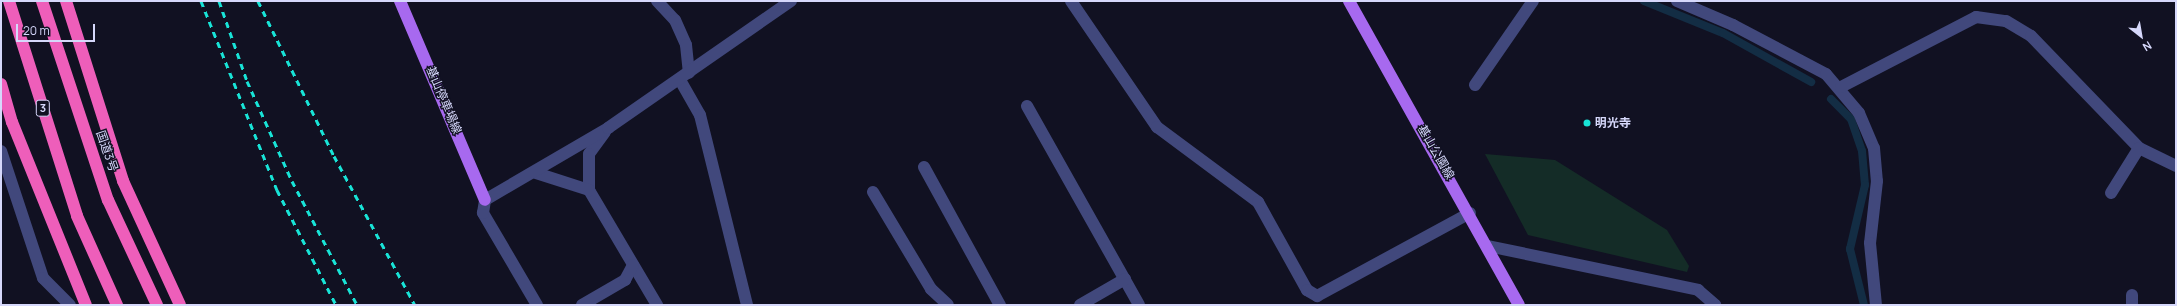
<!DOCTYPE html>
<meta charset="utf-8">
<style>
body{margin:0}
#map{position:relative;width:2177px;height:306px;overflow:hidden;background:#112;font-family:Manrope,"Noto Sans JP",sans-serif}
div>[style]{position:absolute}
.green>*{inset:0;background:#142c27}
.stream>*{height:8px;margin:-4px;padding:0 4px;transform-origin:4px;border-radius:4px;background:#132d44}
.minor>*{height:12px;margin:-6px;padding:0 6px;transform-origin:6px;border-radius:6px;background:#41487c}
.major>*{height:12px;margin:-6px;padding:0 6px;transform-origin:6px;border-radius:6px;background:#a769ef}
.highway>*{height:12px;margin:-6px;padding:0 6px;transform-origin:6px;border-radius:6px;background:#ee5eba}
.rail>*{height:3px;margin-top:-1.5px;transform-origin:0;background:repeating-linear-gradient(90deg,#18e4d7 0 6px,transparent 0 11px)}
.dots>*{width:11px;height:11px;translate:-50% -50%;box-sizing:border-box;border:2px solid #112;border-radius:50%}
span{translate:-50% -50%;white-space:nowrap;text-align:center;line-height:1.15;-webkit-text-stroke:3px #112;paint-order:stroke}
.shield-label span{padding:1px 3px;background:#112;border:1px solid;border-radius:3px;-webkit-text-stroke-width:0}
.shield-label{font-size:11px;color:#d6d8fb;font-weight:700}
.street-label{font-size:12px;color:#d6d8fb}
.poi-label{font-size:12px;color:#d6d8fb;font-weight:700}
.left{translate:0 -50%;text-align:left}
.frame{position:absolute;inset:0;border:2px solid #d6d8fb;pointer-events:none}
.north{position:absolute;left:2121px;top:16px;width:40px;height:40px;-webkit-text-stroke:3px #112;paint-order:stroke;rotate:149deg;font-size:11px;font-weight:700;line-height:16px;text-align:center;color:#d6d8fb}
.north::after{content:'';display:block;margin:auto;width:14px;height:18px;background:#d6d8fb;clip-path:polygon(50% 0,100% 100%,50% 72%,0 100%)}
.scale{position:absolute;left:16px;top:24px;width:79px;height:18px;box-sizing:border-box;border:2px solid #d6d8fb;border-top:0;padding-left:5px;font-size:12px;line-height:14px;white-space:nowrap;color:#d6d8fb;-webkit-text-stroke:3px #112;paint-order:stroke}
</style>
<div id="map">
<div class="green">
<div style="clip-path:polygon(1485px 154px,1555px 160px,1667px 230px,1689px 266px,1687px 272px,1528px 235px)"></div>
</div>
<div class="stream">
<div style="left:1644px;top:1px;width:85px;rotate:22.1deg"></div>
<div style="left:1723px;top:33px;width:101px;rotate:29.1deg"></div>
<div style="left:1831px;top:99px;width:28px;rotate:45deg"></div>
<div style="left:1851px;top:119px;width:34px;rotate:71deg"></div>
<div style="left:1862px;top:151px;width:34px;rotate:85deg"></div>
<div style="left:1865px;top:185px;width:66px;rotate:103.2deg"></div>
<div style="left:1850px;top:249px;width:58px;rotate:76deg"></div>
</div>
<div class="minor">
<div style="left:657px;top:1px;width:26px;rotate:47deg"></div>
<div style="left:675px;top:20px;width:27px;rotate:66deg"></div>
<div style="left:686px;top:45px;width:28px;rotate:84deg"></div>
<div style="left:1071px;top:1px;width:153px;rotate:55.7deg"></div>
<div style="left:1157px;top:127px;width:126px;rotate:36.6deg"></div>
<div style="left:1258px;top:202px;width:101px;rotate:60.9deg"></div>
<div style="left:1307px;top:290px;width:12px;rotate:31deg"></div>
<div style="left:1317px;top:296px;width:174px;rotate:-28.5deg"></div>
<div style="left:1677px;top:1px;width:61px;rotate:23.2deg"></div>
<div style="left:1733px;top:25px;width:105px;rotate:27.8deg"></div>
<div style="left:1826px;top:74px;width:51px;rotate:49.8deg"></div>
<div style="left:1859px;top:113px;width:38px;rotate:67deg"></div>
<div style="left:1874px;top:148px;width:33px;rotate:85deg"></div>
<div style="left:1877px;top:181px;width:62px;rotate:96.4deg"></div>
<div style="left:1870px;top:243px;width:62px;rotate:84.5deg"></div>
<div style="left:680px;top:80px;width:40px;rotate:60.3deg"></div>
<div style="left:700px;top:115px;width:196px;rotate:76.1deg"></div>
<div style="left:1475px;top:85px;width:102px;rotate:-55.4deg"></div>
<div style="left:1841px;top:87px;width:152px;rotate:-27.4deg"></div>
<div style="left:1976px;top:17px;width:30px;rotate:8deg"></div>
<div style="left:2006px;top:21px;width:29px;rotate:31deg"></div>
<div style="left:2031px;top:36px;width:156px;rotate:46deg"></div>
<div style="left:2139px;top:148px;width:41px;rotate:25.9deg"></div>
<div style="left:1027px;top:106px;width:228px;rotate:60.6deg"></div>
<div style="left:605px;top:132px;width:27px;rotate:126deg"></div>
<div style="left:589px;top:154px;width:36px;rotate:90deg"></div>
<div style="left:589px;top:190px;width:134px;rotate:59.4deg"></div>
<div style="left:1px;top:151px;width:134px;rotate:71.7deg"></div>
<div style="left:43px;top:278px;width:38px;rotate:45deg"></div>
<div style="left:924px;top:167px;width:158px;rotate:61.2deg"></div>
<div style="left:536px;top:173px;width:56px;rotate:17.8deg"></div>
<div style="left:873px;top:192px;width:113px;rotate:59.1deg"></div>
<div style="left:931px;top:289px;width:23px;rotate:43deg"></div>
<div style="left:2111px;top:193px;width:53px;rotate:-58.1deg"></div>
<div style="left:1488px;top:246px;width:215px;rotate:11.8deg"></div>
<div style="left:1698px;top:290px;width:23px;rotate:41deg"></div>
<div style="left:2132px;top:295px;width:10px;rotate:90deg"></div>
<div style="left:537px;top:305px;width:107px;rotate:-120.4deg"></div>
<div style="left:483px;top:213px;width:13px;rotate:-81deg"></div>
<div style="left:485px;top:200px;width:143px;rotate:-30.3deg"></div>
<div style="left:608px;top:128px;width:223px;rotate:-34.8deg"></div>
<div style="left:582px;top:305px;width:50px;rotate:-30.2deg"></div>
<div style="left:625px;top:280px;width:17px;rotate:-62deg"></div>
<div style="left:1080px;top:305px;width:52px;rotate:-30deg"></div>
</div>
<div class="major">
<div style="left:400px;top:1px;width:216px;rotate:66.9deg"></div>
<div style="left:1349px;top:1px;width:348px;rotate:60.8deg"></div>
</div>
<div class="highway">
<div style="left:9px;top:1px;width:225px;rotate:72.4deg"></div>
<div style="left:77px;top:216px;width:98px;rotate:65.8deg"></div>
<div style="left:42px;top:1px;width:210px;rotate:71.7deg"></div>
<div style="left:108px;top:200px;width:116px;rotate:65deg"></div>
<div style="left:66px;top:1px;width:189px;rotate:72.4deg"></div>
<div style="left:123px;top:181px;width:136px;rotate:65.3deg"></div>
<div style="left:1px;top:84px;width:40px;rotate:74deg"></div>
<div style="left:12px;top:122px;width:197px;rotate:68deg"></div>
</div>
<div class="rail">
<div style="left:201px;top:1px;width:204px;rotate:68.1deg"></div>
<div style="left:277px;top:190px;width:129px;rotate:62.8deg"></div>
<div style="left:219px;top:1px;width:85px;rotate:70.7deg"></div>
<div style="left:247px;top:81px;width:110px;rotate:65.8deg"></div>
<div style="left:292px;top:181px;width:140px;rotate:62.3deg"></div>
<div style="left:258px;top:1px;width:173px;rotate:63.9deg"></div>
<div style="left:334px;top:156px;width:170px;rotate:61.5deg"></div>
</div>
<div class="dots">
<div style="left:1587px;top:123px;background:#18e4d7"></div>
</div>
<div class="shield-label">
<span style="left:43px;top:108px">3</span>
</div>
<div class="street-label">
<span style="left:444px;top:100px;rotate:67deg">基山停車場線</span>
<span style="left:107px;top:151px;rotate:71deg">国道3号</span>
<span style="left:1436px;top:152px;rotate:60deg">基山公園線</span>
</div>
<div class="poi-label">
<span class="left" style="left:1595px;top:123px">明光寺</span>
</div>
<div class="frame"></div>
<div class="north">N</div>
<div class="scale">20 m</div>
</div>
